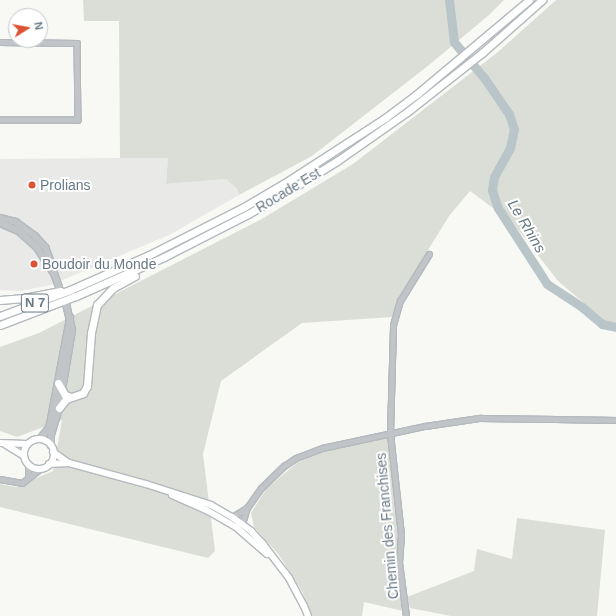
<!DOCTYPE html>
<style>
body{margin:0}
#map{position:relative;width:616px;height:616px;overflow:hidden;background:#f8f8f5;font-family:Arial,sans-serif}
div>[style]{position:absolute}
.built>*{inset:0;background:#e9e9e8}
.green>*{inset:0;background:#daded6}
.river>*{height:9px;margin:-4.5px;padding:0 4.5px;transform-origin:4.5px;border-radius:4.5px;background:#b9c5c8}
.roads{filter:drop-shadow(1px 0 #b3b9bd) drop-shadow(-1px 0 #b3b9bd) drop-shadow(0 1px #b3b9bd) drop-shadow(0 -1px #b3b9bd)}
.minor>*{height:4.5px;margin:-2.25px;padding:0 2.25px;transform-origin:2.25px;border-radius:2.25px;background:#c1c5c8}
.tertiary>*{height:5.5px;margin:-2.75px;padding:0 2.75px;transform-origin:2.75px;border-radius:2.75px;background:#c1c5c8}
.secondary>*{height:6px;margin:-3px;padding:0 3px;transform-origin:3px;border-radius:3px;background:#fff}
.secondary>.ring{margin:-3px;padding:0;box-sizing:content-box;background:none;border:6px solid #fff;border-radius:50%}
.trunk>*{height:7px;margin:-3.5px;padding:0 3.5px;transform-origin:3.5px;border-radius:3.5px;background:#fff}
.dots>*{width:11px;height:11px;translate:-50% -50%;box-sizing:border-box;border:2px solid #fff;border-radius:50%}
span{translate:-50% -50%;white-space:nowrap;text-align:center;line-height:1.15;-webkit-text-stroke:4px #fff;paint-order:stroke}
.shield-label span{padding:1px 3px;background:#fff;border:1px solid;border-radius:3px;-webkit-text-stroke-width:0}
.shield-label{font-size:13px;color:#687985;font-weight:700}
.poi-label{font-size:14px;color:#687985}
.left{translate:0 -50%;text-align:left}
.street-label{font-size:14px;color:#687985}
.water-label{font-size:15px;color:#647a80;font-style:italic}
.north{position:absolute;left:8px;top:8px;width:40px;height:40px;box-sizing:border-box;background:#fff;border:1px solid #c3c9ce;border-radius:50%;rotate:79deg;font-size:11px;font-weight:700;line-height:16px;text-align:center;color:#687985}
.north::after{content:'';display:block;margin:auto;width:14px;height:18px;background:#db5332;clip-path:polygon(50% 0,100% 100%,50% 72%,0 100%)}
</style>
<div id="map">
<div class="built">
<div style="clip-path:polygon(120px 158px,168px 158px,166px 184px,226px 179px,237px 189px,239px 195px,171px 234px,51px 285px,20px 291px,0 290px,0 159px)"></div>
</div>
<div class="green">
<div style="clip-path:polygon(83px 0,504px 0,489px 15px,429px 65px,312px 156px,239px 195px,237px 189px,226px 179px,166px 184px,168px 158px,120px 158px,119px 21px,84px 21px)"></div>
<div style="clip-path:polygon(556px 0,616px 0,616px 330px,558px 281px,513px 223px,470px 191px,449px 216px,420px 263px,392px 317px,302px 323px,221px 381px,203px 454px,215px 551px,208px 558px,0 507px,0 484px,16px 487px,53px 471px,62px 420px,17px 437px,0 431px,0 347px,39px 333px,260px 220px,353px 164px,498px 52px)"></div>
<div style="clip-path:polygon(389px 438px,399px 536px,397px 569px,403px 611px,364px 602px,362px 616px,312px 616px,302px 591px,279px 555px,254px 527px,251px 513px,267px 488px,297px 463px,325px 450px)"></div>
<div style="clip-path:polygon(517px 518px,605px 530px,597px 616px,451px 616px,410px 608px,407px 597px,474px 571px,477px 549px,512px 559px)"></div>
</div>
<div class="river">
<div style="left:449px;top:0;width:42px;rotate:83.2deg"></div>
<div style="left:454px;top:42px;width:48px;rotate:50deg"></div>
<div style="left:485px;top:79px;width:42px;rotate:55.6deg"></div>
<div style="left:509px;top:114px;width:16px;rotate:72deg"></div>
<div style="left:514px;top:129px;width:19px;rotate:102deg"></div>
<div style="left:510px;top:148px;width:33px;rotate:119deg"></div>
<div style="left:494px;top:177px;width:13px;rotate:99deg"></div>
<div style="left:492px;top:190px;width:19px;rotate:72deg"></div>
<div style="left:498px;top:208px;width:90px;rotate:57.2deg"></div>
<div style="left:547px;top:284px;width:42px;rotate:33.3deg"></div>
<div style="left:582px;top:307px;width:26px;rotate:40deg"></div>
<div style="left:602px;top:324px;width:14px;rotate:12deg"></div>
</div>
<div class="roads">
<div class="minor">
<div style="left:0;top:42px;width:77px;rotate:0.7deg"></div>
<div style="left:77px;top:43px;width:77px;rotate:89.3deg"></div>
<div style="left:78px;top:120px;width:78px;rotate:180deg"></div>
<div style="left:28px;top:478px;width:14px;rotate:-90deg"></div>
<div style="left:0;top:479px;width:22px;rotate:10deg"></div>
<div style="left:22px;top:483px;width:23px;rotate:-38deg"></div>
<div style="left:232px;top:520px;width:3px;rotate:-90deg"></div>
<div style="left:232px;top:517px;width:17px;rotate:-31deg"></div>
<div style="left:247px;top:508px;width:24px;rotate:-55deg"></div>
<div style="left:261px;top:488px;width:32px;rotate:-44deg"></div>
<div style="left:284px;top:466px;width:14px;rotate:-34deg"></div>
<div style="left:296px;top:458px;width:28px;rotate:-21deg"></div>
<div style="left:322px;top:448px;width:105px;rotate:-12.1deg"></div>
<div style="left:425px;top:426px;width:56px;rotate:-8.3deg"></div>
<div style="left:480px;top:418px;width:136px;rotate:0.8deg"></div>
<div style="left:242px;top:524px;width:17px;rotate:-73deg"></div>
<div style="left:406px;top:616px;width:53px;rotate:-97.5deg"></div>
<div style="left:399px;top:563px;width:28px;rotate:-86deg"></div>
<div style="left:401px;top:535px;width:102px;rotate:-96.2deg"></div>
<div style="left:390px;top:434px;width:109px;rotate:-88.4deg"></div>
<div style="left:393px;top:325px;width:25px;rotate:-74deg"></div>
<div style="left:400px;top:301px;width:55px;rotate:-58.3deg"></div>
</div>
<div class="tertiary">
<div style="left:0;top:218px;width:16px;rotate:14deg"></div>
<div style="left:16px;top:222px;width:24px;rotate:36deg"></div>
<div style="left:35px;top:236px;width:16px;rotate:47deg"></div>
<div style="left:46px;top:248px;width:23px;rotate:70deg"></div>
<div style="left:0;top:223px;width:21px;rotate:23deg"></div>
<div style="left:19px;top:231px;width:24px;rotate:42deg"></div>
<div style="left:37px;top:247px;width:33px;rotate:57deg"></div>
<div style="left:55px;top:275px;width:12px;rotate:70deg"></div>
<div style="left:40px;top:439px;width:14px;rotate:-51deg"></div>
<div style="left:49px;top:428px;width:9px;rotate:-77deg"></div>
<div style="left:51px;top:419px;width:103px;rotate:-79.3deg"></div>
<div style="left:51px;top:446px;width:11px;rotate:-90deg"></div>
<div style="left:51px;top:435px;width:28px;rotate:-73deg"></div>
<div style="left:59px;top:408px;width:79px;rotate:-80.5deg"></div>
<div style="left:72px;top:330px;width:26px;rotate:-103deg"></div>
</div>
<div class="secondary">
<div class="ring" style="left:24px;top:439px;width:24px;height:24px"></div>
<div style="left:0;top:443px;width:27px;rotate:2deg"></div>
<div style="left:6px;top:445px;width:21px;rotate:31deg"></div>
<div style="left:53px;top:452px;width:19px;rotate:35deg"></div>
<div style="left:49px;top:464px;width:20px;rotate:-3deg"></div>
<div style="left:69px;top:463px;width:80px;rotate:15.3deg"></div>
<div style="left:146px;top:484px;width:68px;rotate:17.9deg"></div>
<div style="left:211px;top:505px;width:24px;rotate:30deg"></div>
<div style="left:232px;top:517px;width:24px;rotate:36deg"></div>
<div style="left:251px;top:531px;width:18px;rotate:47deg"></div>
<div style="left:263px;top:544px;width:43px;rotate:52.6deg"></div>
<div style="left:289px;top:578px;width:32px;rotate:62deg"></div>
<div style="left:304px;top:606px;width:11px;rotate:68deg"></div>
<div style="left:172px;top:495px;width:39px;rotate:24deg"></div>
<div style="left:208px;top:511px;width:32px;rotate:30deg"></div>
<div style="left:236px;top:527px;width:41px;rotate:41.1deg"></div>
</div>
<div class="trunk">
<div style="left:0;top:300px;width:24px;rotate:-5deg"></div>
<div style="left:24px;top:298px;width:37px;rotate:-11deg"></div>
<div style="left:0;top:316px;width:75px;rotate:-20.4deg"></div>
<div style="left:70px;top:290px;width:86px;rotate:-23.9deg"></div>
<div style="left:149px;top:255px;width:106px;rotate:-26.8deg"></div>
<div style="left:244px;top:207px;width:51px;rotate:-30.6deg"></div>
<div style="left:288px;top:181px;width:116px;rotate:-33deg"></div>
<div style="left:385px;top:118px;width:40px;rotate:-37deg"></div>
<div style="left:417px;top:94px;width:146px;rotate:-40deg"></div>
<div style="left:0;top:325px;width:81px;rotate:-20.9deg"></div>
<div style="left:76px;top:296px;width:96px;rotate:-23.9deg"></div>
<div style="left:164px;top:257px;width:94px;rotate:-27.1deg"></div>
<div style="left:248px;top:214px;width:52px;rotate:-30deg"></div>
<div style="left:293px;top:188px;width:52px;rotate:-31.5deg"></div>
<div style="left:337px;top:161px;width:85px;rotate:-35deg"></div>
<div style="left:407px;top:112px;width:97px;rotate:-38.3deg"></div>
<div style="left:483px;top:52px;width:79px;rotate:-41.4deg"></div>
<div style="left:58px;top:383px;width:14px;rotate:60deg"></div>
<div style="left:65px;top:395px;width:6px;rotate:18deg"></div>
<div style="left:59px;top:408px;width:11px;rotate:-52deg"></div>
<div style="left:66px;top:399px;width:18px;rotate:-19deg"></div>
<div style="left:83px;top:393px;width:8px;rotate:-60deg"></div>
<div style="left:87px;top:386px;width:53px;rotate:-85.7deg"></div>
<div style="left:91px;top:333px;width:29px;rotate:-78deg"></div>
<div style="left:97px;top:305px;width:23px;rotate:-47deg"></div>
<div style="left:113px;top:288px;width:25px;rotate:-29deg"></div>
</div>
</div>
<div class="dots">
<div style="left:32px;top:185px;background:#db5332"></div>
<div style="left:34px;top:264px;background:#db5332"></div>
</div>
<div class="shield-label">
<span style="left:35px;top:303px">N 7</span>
</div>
<div class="poi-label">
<span class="left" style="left:40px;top:185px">Prolians</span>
<span class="left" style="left:42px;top:264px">Boudoir du Monde</span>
</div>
<div class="street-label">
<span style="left:288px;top:190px;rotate:-31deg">Rocade Est</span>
<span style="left:387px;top:526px;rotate:-95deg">Chemin des Franchises</span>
</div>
<div class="water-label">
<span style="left:527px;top:226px;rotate:59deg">Le Rhins</span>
</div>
<div class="north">N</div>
</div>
